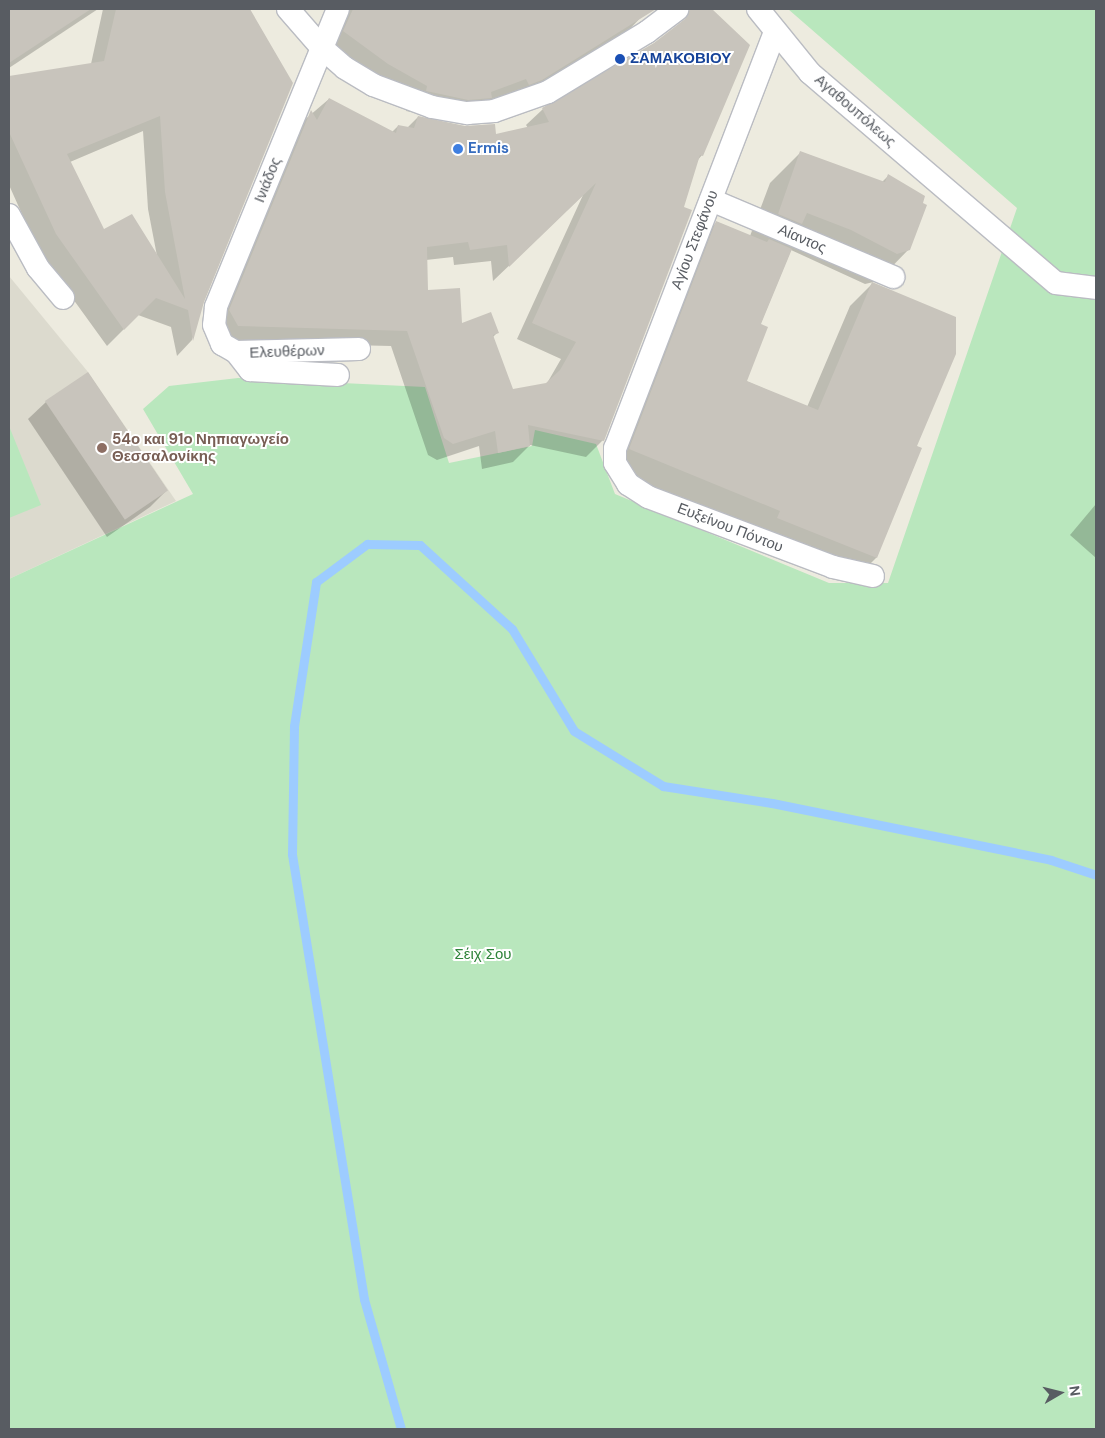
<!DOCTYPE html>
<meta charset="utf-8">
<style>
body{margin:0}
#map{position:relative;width:1105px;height:1438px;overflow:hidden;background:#edebdf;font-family:"DM Sans",sans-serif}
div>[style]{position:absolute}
.education>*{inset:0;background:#dcdace}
.green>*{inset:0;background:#b9e7bd}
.shadow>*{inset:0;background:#0003}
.stream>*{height:9px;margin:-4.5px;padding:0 4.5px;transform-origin:4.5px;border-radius:4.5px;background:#9dccff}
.building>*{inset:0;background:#c8c4bc;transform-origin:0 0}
.roads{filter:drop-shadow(1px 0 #babcc2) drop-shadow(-1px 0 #babcc2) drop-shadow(0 1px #babcc2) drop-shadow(0 -1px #babcc2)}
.street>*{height:22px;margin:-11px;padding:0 11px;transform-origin:11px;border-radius:11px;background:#fff}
.dots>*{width:14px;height:14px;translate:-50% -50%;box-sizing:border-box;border:2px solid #fff;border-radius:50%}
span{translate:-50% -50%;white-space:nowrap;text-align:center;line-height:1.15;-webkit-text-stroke:4px #fff;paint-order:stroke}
.transit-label{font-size:15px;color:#164399;font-weight:700}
.left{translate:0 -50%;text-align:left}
.street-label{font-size:15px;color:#585c62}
.shop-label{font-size:15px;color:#366cbe;font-weight:700}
.education-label{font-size:15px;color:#785e54;font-weight:700}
.park-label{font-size:15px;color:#2e8339}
.frame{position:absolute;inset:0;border:10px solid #585c62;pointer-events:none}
.north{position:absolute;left:1035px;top:1368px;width:50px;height:50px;-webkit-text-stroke:4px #fff;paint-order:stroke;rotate:82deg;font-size:14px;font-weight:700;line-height:20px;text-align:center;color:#585c62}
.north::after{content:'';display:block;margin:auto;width:18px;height:22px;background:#585c62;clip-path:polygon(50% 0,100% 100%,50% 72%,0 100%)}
</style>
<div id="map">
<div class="education">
<div style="clip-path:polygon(9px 276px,88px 372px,176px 501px,9px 579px)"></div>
</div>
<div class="green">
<div style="clip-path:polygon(788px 9px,1096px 9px,1096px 1429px,9px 1429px,9px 579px,193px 494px,143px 409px,169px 386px,238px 378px,425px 387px,449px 463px,532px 446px,535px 430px,596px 444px,615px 494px,829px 583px,888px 583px,1017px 208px)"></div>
<div style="clip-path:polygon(9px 426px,41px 505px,9px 518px)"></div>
</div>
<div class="shadow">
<div style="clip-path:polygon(9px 9px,98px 9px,9px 68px)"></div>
<div style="clip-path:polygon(evenodd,103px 9px,249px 9px,292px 83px,203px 302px,192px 340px,177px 356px,171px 327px,138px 315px,107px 346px,39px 252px,9px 185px,9px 77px,91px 64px,103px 9px,143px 131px,148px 209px,157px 256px,103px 231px,70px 162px,143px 131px)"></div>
<div style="clip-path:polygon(327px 9px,649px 9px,620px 39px,521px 100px,447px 119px,406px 111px,408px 106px,324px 51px)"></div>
<div style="clip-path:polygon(evenodd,710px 9px,749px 45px,702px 155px,697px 161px,603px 440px,586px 457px,530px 445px,513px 462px,482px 469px,479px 446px,437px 460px,428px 455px,391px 346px,222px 342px,213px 327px,295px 128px,329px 99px,392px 132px,398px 126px,407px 128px,418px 117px,495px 136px,528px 128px,526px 125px,543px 109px,582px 107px,710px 9px,583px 195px,517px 339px,561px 359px,546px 385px,512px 391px,493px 337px,497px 333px,461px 324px,427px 291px,426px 260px,453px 257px,454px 265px,491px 261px,493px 281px,583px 195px)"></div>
<div style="clip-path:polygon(801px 152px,882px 182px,888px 176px,909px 249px,878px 281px,865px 284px,791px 250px,760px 325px,746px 381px,807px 407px,850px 306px,872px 284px,915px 446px,921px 448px,876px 558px,854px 580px,607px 471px,694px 244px,717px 222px,750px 236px,770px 183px)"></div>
<div style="clip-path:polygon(88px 373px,167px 490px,150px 507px,107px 537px,28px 419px,46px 402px)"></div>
<div style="clip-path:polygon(1096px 504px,1096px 558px,1070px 535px)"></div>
</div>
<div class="stream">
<div style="left:401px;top:1429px;width:135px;rotate:-105.9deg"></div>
<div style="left:364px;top:1299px;width:451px;rotate:-99.2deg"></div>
<div style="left:292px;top:854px;width:128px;rotate:-89.1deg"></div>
<div style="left:294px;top:726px;width:146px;rotate:-81.3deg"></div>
<div style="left:316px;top:582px;width:64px;rotate:-36.7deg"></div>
<div style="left:367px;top:544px;width:53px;rotate:1.1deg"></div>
<div style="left:420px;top:545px;width:125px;rotate:42.4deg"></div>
<div style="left:512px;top:629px;width:119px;rotate:58.7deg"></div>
<div style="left:574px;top:731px;width:105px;rotate:31.7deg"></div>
<div style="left:663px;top:786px;width:110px;rotate:8.9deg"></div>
<div style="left:772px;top:803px;width:285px;rotate:11.5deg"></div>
<div style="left:1051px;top:860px;width:47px;rotate:18.4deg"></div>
</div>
<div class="building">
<div style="clip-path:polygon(9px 9px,91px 9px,9px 63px)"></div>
<div style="clip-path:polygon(evenodd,116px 9px,250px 9px,293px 83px,204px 302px,193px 341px,188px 310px,156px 298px,124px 330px,56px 234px,9px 132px,9px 76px,104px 61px,116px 9px,160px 116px,165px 192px,185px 299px,132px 214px,104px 229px,67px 154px,160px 116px)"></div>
<div style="clip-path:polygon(353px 9px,656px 9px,542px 80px,529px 85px,526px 79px,491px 92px,492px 98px,468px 100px,426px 91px,427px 86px,388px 64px,343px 31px)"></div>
<div style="clip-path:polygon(evenodd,690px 9px,712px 9px,750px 45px,703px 156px,700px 155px,684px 207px,692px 210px,604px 441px,528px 425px,530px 446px,498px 453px,495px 431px,453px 444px,444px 438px,407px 331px,238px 326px,229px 310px,311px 110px,317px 120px,329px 98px,396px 133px,398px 125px,414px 128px,418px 116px,465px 126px,495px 124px,496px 134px,549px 122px,542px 108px,654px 43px,685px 19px,690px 9px,596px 183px,532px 323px,576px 342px,560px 370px,546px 383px,513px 389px,493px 335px,499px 333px,491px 312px,462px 323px,460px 288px,428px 290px,427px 247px,468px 242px,470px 250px,507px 245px,509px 267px,596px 183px)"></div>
<div style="clip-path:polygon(800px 151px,885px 182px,888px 174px,925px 196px,923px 203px,927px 205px,910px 250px,897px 254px,851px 230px,807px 213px,802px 224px,778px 214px)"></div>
<div style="clip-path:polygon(716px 221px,767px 242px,769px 239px,792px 249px,761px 324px,768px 327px,747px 381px,818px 410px,872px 282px,956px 317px,956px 354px,917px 446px,922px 448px,877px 558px,777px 518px,780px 511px,629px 449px)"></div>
<div style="left:88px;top:372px;width:143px;height:52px;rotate:56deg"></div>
</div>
<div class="roads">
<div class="street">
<div style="left:288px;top:9px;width:52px;rotate:48.9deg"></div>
<div style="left:322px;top:48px;width:30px;rotate:41deg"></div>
<div style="left:345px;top:68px;width:33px;rotate:31deg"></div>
<div style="left:373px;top:85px;width:63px;rotate:20.4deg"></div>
<div style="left:432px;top:107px;width:36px;rotate:10deg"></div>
<div style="left:467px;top:113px;width:27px;rotate:-4deg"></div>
<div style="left:494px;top:111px;width:57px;rotate:-19.4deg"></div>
<div style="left:548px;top:92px;width:116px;rotate:-31.2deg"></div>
<div style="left:647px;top:32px;width:38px;rotate:-37deg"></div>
<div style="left:338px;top:9px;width:322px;rotate:112.3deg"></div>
<div style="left:216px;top:307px;width:18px;rotate:96deg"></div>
<div style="left:214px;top:325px;width:21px;rotate:67deg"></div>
<div style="left:222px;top:344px;width:16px;rotate:30deg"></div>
<div style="left:236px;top:352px;width:123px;rotate:-1.4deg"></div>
<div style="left:758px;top:9px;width:82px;rotate:50.9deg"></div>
<div style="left:810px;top:73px;width:323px;rotate:40.5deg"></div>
<div style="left:1056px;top:283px;width:40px;rotate:7.1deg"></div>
<div style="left:775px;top:32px;width:446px;rotate:111deg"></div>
<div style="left:615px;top:448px;width:15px;rotate:90deg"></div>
<div style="left:615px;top:463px;width:25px;rotate:58deg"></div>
<div style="left:628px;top:484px;width:24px;rotate:33deg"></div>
<div style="left:648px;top:497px;width:198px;rotate:20.7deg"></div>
<div style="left:833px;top:567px;width:41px;rotate:12.7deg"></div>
<div style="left:711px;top:200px;width:198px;rotate:22.9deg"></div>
<div style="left:9px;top:215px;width:60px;rotate:61.3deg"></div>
<div style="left:38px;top:268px;width:39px;rotate:50deg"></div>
<div style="left:236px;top:352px;width:23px;rotate:52deg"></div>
<div style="left:250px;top:370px;width:88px;rotate:3.3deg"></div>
</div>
</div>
<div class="dots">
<div style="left:620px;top:59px;background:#1a4fb4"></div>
<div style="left:458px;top:149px;background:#3f7fe0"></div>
<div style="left:102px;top:448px;background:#8d6e63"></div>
</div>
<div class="transit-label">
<span class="left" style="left:630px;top:59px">ΣΑΜΑΚΟΒΙΟΥ</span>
</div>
<div class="street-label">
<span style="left:855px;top:111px;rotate:41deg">Αγαθουπόλεως</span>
<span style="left:268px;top:180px;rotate:-68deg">Ινιάδος</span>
<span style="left:802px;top:239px;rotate:23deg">Αίαντος</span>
<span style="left:695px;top:240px;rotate:-69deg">Αγίου Στεφάνου</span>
<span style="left:287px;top:352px;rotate:-2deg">Ελευθέρων</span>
<span style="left:730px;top:528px;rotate:21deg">Ευξείνου Πόντου</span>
</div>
<div class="shop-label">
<span class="left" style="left:468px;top:149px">Ermis</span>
</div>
<div class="education-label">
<span class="left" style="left:112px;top:448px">54ο και 91ο Νηπιαγωγείο<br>Θεσσαλονίκης</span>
</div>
<div class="park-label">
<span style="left:483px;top:955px">Σέιχ Σου</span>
</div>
<div class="frame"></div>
<div class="north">N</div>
</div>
